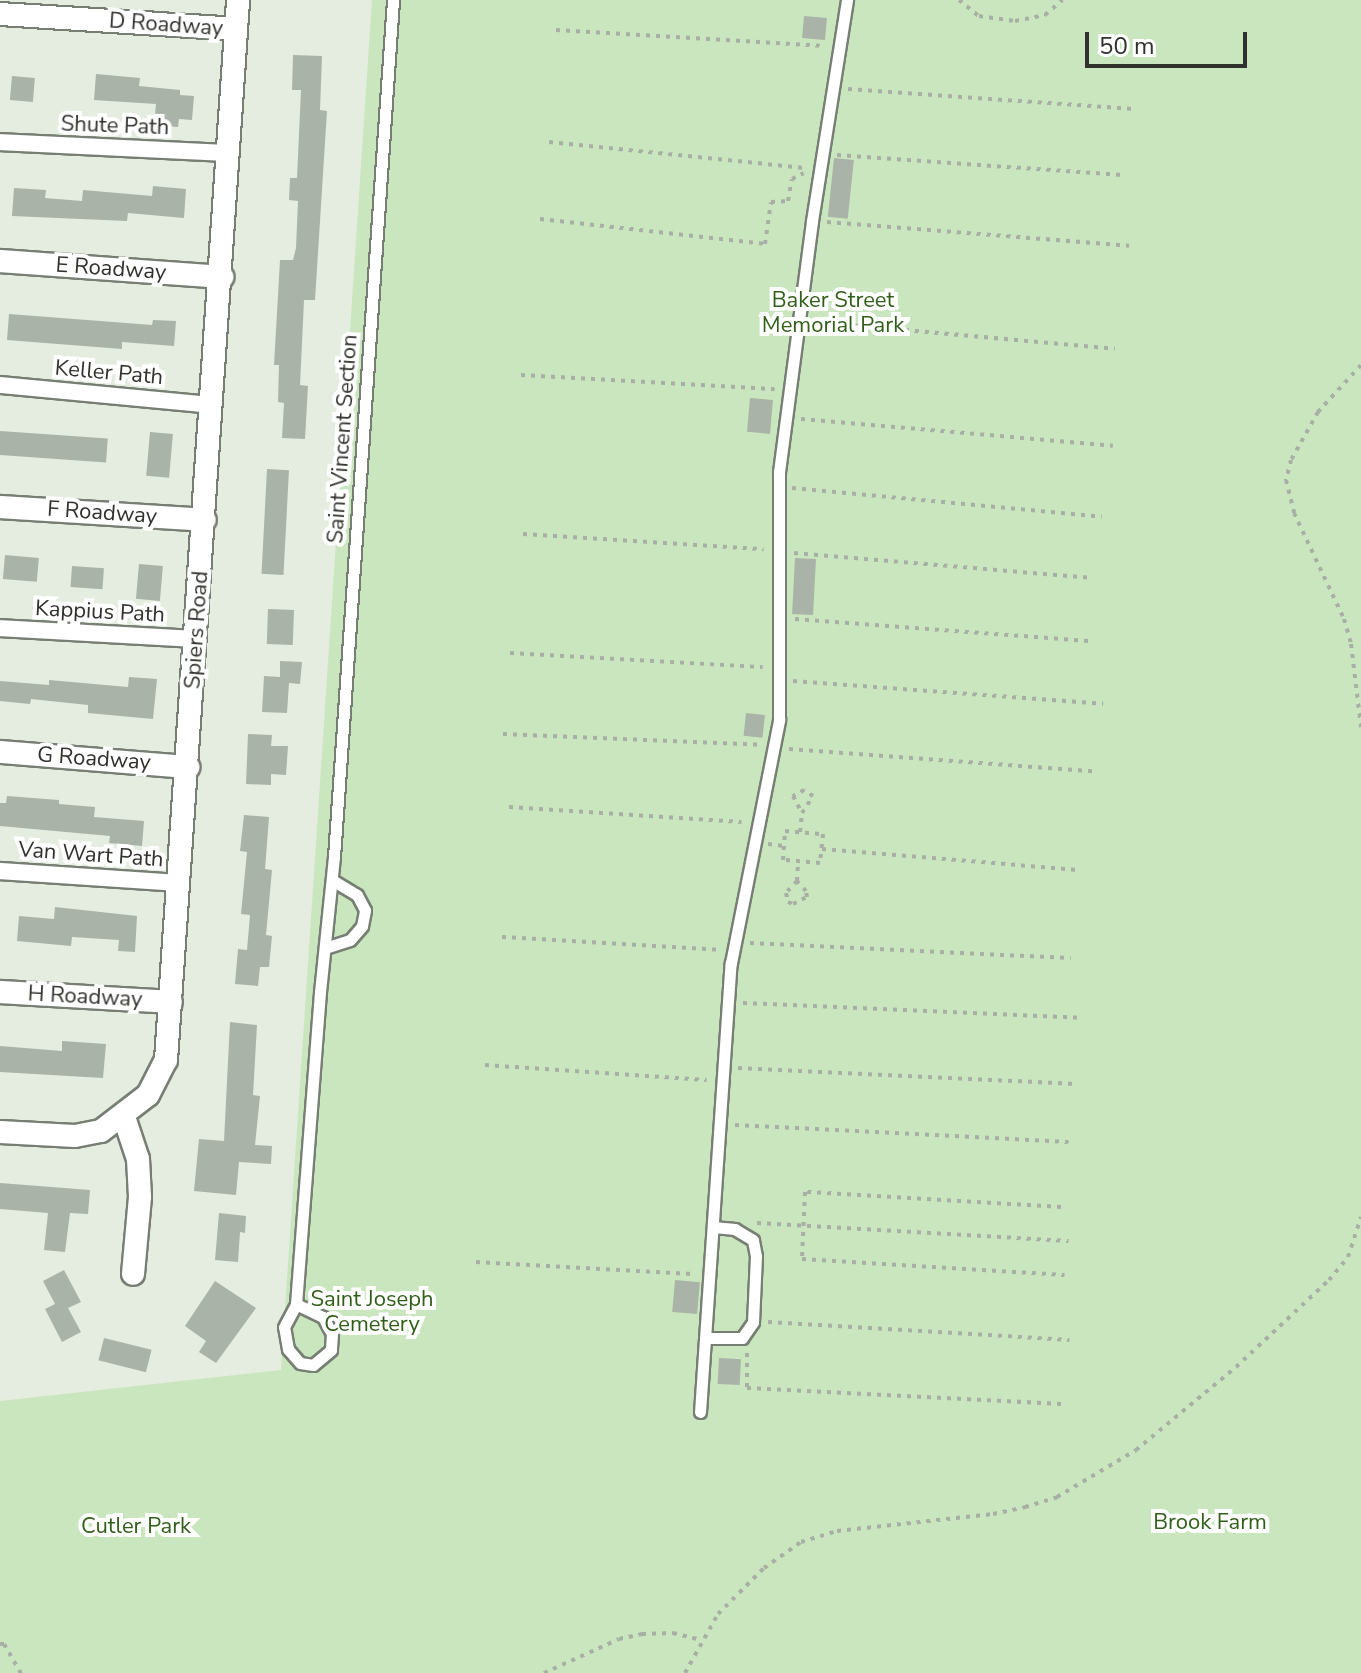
<!DOCTYPE html>
<style>
body{margin:0}
#map{position:relative;width:1361px;height:1673px;overflow:hidden;background:#e4ede0;font-family:"Nunito Sans",sans-serif}
div>[style]{position:absolute}
.green>*{inset:0;background:#cae6be}
.building>*{inset:0;background:#aab3a7;transform-origin:0 0}
.path>*{height:4px;margin-top:-2px;transform-origin:0;background:repeating-linear-gradient(90deg,#a8afa4 0 4px,transparent 0 10px)}
.roads{filter:drop-shadow(2px 0 #777f74) drop-shadow(-2px 0 #777f74) drop-shadow(0 2px #777f74) drop-shadow(0 -2px #777f74)}
.service>*{height:11px;margin:-5.5px;padding:0 5.5px;transform-origin:5.5px;border-radius:5.5px;background:#fff}
.pedestrian>*{height:16px;margin:-8px;padding:0 8px;transform-origin:8px;border-radius:8px;background:#fff}
.minor>*{height:22px;margin:-11px;padding:0 11px;transform-origin:11px;border-radius:11px;background:#fff}
span{translate:-50% -50%;white-space:nowrap;text-align:center;line-height:1.15;-webkit-text-stroke:8px #fff;paint-order:stroke}
.street-label{font-size:22px;color:#2f322d}
.park-label{font-size:22px;color:#315e19}
.scale{position:absolute;left:1085px;top:32px;width:162px;height:36px;box-sizing:border-box;border:4px solid #2f322d;border-top:0;padding-left:10px;font-size:24px;line-height:28px;white-space:nowrap;color:#2f322d;-webkit-text-stroke:6px #fff;paint-order:stroke}
</style>
<div id="map">
<div class="green">
<div style="clip-path:polygon(372px 0,1361px 0,1361px 1673px,0 1673px,0 1401px,281px 1370px)"></div>
</div>
<div class="building">
<div style="left:804px;top:16px;width:23px;height:22px;rotate:5deg"></div>
<div style="clip-path:polygon(293px 55px,322px 56px,320px 110px,327px 111px,315px 300px,304px 300px,300px 385px,308px 386px,305px 439px,282px 438px,284px 403px,278px 402px,279px 365px,274px 365px,280px 260px,293px 260px,296px 248px,298px 201px,289px 200px,290px 178px,297px 178px,301px 90px,292px 90px)"></div>
<div style="clip-path:polygon(96px 74px,140px 78px,139px 86px,180px 90px,180px 95px,194px 96px,192px 120px,179px 119px,178px 127px,154px 125px,156px 104px,94px 100px)"></div>
<div style="left:12px;top:76px;width:23px;height:24px;rotate:5deg"></div>
<div style="left:834px;top:158px;width:20px;height:59px;rotate:6deg"></div>
<div style="clip-path:polygon(153px 186px,186px 189px,184px 218px,128px 213px,127px 221px,12px 216px,14px 188px,46px 190px,45px 198px,82px 201px,83px 190px,152px 196px)"></div>
<div style="clip-path:polygon(9px 314px,152px 325px,153px 320px,176px 321px,174px 346px,122px 342px,122px 349px,7px 340px)"></div>
<div style="left:750px;top:398px;width:23px;height:34px;rotate:5deg"></div>
<div style="left:0;top:431px;width:108px;height:24px;rotate:4deg"></div>
<div style="left:150px;top:432px;width:23px;height:44px;rotate:5deg"></div>
<div style="left:267px;top:469px;width:22px;height:105px;rotate:3deg"></div>
<div style="left:5px;top:555px;width:34px;height:24px;rotate:5deg"></div>
<div style="left:795px;top:558px;width:21px;height:56px;rotate:3deg"></div>
<div style="left:139px;top:564px;width:24px;height:35px;rotate:5deg"></div>
<div style="left:72px;top:566px;width:32px;height:21px;rotate:4deg"></div>
<div style="left:268px;top:609px;width:26px;height:35px;rotate:2deg"></div>
<div style="clip-path:polygon(280px 661px,302px 662px,300px 684px,289px 683px,287px 713px,262px 712px,264px 676px,280px 677px)"></div>
<div style="clip-path:polygon(129px 677px,157px 679px,153px 719px,88px 713px,88px 705px,31px 699px,30px 704px,0 701px,0 681px,49px 685px,49px 680px,128px 687px)"></div>
<div style="left:746px;top:713px;width:19px;height:23px;rotate:6deg"></div>
<div style="clip-path:polygon(248px 734px,272px 735px,271px 746px,288px 746px,286px 775px,271px 774px,271px 785px,246px 784px)"></div>
<div style="clip-path:polygon(7px 796px,59px 800px,59px 804px,95px 807px,94px 817px,144px 821px,142px 846px,109px 843px,110px 836px,0 826px,0 803px,6px 803px)"></div>
<div style="clip-path:polygon(244px 815px,269px 817px,265px 869px,272px 870px,266px 935px,272px 936px,269px 967px,260px 967px,258px 986px,235px 984px,238px 949px,247px 950px,250px 915px,241px 914px,247px 852px,240px 851px)"></div>
<div style="clip-path:polygon(55px 907px,137px 916px,135px 952px,118px 951px,119px 940px,72px 937px,71px 946px,17px 941px,19px 916px,54px 919px)"></div>
<div style="clip-path:polygon(230px 1022px,257px 1025px,253px 1095px,260px 1096px,255px 1145px,272px 1146px,271px 1164px,239px 1162px,236px 1195px,194px 1191px,199px 1139px,224px 1141px)"></div>
<div style="clip-path:polygon(62px 1041px,106px 1044px,103px 1078px,0 1072px,0 1046px,62px 1051px)"></div>
<div style="clip-path:polygon(0 1183px,90px 1190px,88px 1214px,70px 1213px,65px 1252px,44px 1250px,48px 1213px,0 1209px)"></div>
<div style="clip-path:polygon(219px 1213px,246px 1216px,245px 1233px,240px 1232px,238px 1262px,215px 1260px)"></div>
<div style="clip-path:polygon(64px 1270px,81px 1302px,68px 1308px,81px 1332px,62px 1342px,45px 1309px,55px 1304px,43px 1281px)"></div>
<div style="left:675px;top:1280px;width:25px;height:32px;rotate:5deg"></div>
<div style="clip-path:polygon(215px 1281px,256px 1308px,216px 1363px,199px 1352px,206px 1341px,185px 1326px)"></div>
<div style="left:104px;top:1338px;width:49px;height:23px;rotate:14deg"></div>
<div style="left:719px;top:1358px;width:22px;height:26px;rotate:3deg"></div>
</div>
<div class="path">
<div style="left:959px;top:0;width:26px;rotate:39deg"></div>
<div style="left:979px;top:16px;width:36px;rotate:8deg"></div>
<div style="left:1015px;top:21px;width:31px;rotate:-11deg"></div>
<div style="left:1045px;top:15px;width:23px;rotate:-41deg"></div>
<div style="left:556px;top:30px;width:269px;rotate:3.4deg"></div>
<div style="left:848px;top:89px;width:287px;rotate:4deg"></div>
<div style="left:549px;top:142px;width:257px;rotate:5.8deg"></div>
<div style="left:837px;top:155px;width:286px;rotate:4deg"></div>
<div style="left:540px;top:219px;width:226px;rotate:6.3deg"></div>
<div style="left:765px;top:244px;width:42px;rotate:-81.9deg"></div>
<div style="left:771px;top:202px;width:17px;rotate:-3deg"></div>
<div style="left:788px;top:201px;width:22px;rotate:-80deg"></div>
<div style="left:792px;top:179px;width:13px;rotate:-27deg"></div>
<div style="left:827px;top:222px;width:303px;rotate:4.5deg"></div>
<div style="left:815px;top:322px;width:301px;rotate:5.1deg"></div>
<div style="left:1361px;top:365px;width:64px;rotate:132.5deg"></div>
<div style="left:1318px;top:412px;width:55px;rotate:119.4deg"></div>
<div style="left:1291px;top:460px;width:21px;rotate:104deg"></div>
<div style="left:1286px;top:480px;width:34px;rotate:76deg"></div>
<div style="left:1294px;top:513px;width:117px;rotate:64.7deg"></div>
<div style="left:1344px;top:619px;width:26px;rotate:74deg"></div>
<div style="left:1351px;top:644px;width:84px;rotate:83.1deg"></div>
<div style="left:521px;top:375px;width:254px;rotate:3.2deg"></div>
<div style="left:801px;top:419px;width:313px;rotate:4.9deg"></div>
<div style="left:792px;top:488px;width:311px;rotate:5.3deg"></div>
<div style="left:523px;top:534px;width:241px;rotate:3.6deg"></div>
<div style="left:794px;top:553px;width:300px;rotate:4.8deg"></div>
<div style="left:795px;top:619px;width:297px;rotate:4.3deg"></div>
<div style="left:510px;top:653px;width:253px;rotate:3.2deg"></div>
<div style="left:793px;top:681px;width:311px;rotate:4.2deg"></div>
<div style="left:503px;top:734px;width:258px;rotate:2.4deg"></div>
<div style="left:789px;top:749px;width:304px;rotate:4.2deg"></div>
<div style="left:509px;top:807px;width:233px;rotate:3.7deg"></div>
<div style="left:785px;top:831px;width:38px;rotate:5deg"></div>
<div style="left:823px;top:834px;width:29px;rotate:96deg"></div>
<div style="left:820px;top:863px;width:37px;rotate:-175deg"></div>
<div style="left:783px;top:860px;width:29px;rotate:-86deg"></div>
<div style="left:800px;top:832px;width:19px;rotate:-84deg"></div>
<div style="left:802px;top:813px;width:20px;rotate:-57deg"></div>
<div style="left:813px;top:796px;width:11px;rotate:-146deg"></div>
<div style="left:804px;top:790px;width:13px;rotate:151deg"></div>
<div style="left:793px;top:796px;width:19px;rotate:62deg"></div>
<div style="left:768px;top:844px;width:16px;rotate:7deg"></div>
<div style="left:822px;top:849px;width:259px;rotate:4.7deg"></div>
<div style="left:797px;top:881px;width:16px;rotate:133deg"></div>
<div style="left:786px;top:893px;width:9px;rotate:77deg"></div>
<div style="left:788px;top:902px;width:5px;rotate:22deg"></div>
<div style="left:793px;top:904px;width:16px;rotate:-27deg"></div>
<div style="left:807px;top:897px;width:6px;rotate:-99deg"></div>
<div style="left:806px;top:891px;width:13px;rotate:-132deg"></div>
<div style="left:797px;top:881px;width:19px;rotate:-87deg"></div>
<div style="left:502px;top:937px;width:217px;rotate:3.4deg"></div>
<div style="left:750px;top:943px;width:321px;rotate:2.7deg"></div>
<div style="left:743px;top:1003px;width:338px;rotate:2.5deg"></div>
<div style="left:485px;top:1065px;width:222px;rotate:3.9deg"></div>
<div style="left:738px;top:1068px;width:338px;rotate:2.7deg"></div>
<div style="left:735px;top:1125px;width:334px;rotate:2.9deg"></div>
<div style="left:1061px;top:1207px;width:256px;rotate:-176.6deg"></div>
<div style="left:805px;top:1192px;width:67px;rotate:92.6deg"></div>
<div style="left:802px;top:1259px;width:263px;rotate:3.5deg"></div>
<div style="left:757px;top:1223px;width:312px;rotate:3.3deg"></div>
<div style="left:476px;top:1262px;width:217px;rotate:3.2deg"></div>
<div style="left:768px;top:1322px;width:302px;rotate:3.4deg"></div>
<div style="left:747px;top:1353px;width:35px;rotate:90deg"></div>
<div style="left:747px;top:1388px;width:320px;rotate:2.9deg"></div>
<div style="left:0;top:1644px;width:4px"></div>
<div style="left:4px;top:1644px;width:34px;rotate:60deg"></div>
<div style="left:544px;top:1673px;width:82px;rotate:-24.4deg"></div>
<div style="left:619px;top:1639px;width:24px;rotate:-12deg"></div>
<div style="left:642px;top:1634px;width:31px;rotate:-2deg"></div>
<div style="left:673px;top:1633px;width:29px;rotate:14deg"></div>
<div style="left:685px;top:1673px;width:68px;rotate:-60.8deg"></div>
<div style="left:718px;top:1614px;width:65px;rotate:-45deg"></div>
<div style="left:764px;top:1568px;width:45px;rotate:-35.1deg"></div>
<div style="left:801px;top:1542px;width:38px;rotate:-17deg"></div>
<div style="left:837px;top:1531px;width:157px;rotate:-6.2deg"></div>
<div style="left:993px;top:1514px;width:33px;rotate:-12deg"></div>
<div style="left:1025px;top:1507px;width:34px;rotate:-17deg"></div>
<div style="left:1057px;top:1497px;width:92px;rotate:-30.7deg"></div>
<div style="left:1136px;top:1450px;width:130px;rotate:-39.7deg"></div>
<div style="left:1236px;top:1367px;width:127px;rotate:-43.1deg"></div>
<div style="left:1329px;top:1280px;width:30px;rotate:-50deg"></div>
<div style="left:1348px;top:1257px;width:42px;rotate:-72deg"></div>
</div>
<div class="roads">
<div class="service">
<div style="left:325px;top:948px;width:26px;rotate:-18deg"></div>
<div style="left:350px;top:940px;width:18px;rotate:-49deg"></div>
<div style="left:362px;top:926px;width:16px;rotate:-79deg"></div>
<div style="left:365px;top:910px;width:17px;rotate:-118deg"></div>
<div style="left:357px;top:895px;width:29px;rotate:-149deg"></div>
<div style="left:296px;top:1304px;width:313px;rotate:-85.6deg"></div>
<div style="left:320px;top:992px;width:136px;rotate:-84.1deg"></div>
<div style="left:334px;top:857px;width:859px;rotate:-86.06deg"></div>
<div style="left:296px;top:1304px;width:30px;rotate:26deg"></div>
<div style="left:323px;top:1317px;width:19px;rotate:62deg"></div>
<div style="left:332px;top:1334px;width:16px;rotate:94deg"></div>
<div style="left:331px;top:1350px;width:23px;rotate:140deg"></div>
<div style="left:313px;top:1365px;width:13px;rotate:-171deg"></div>
<div style="left:300px;top:1363px;width:18px;rotate:-131deg"></div>
<div style="left:288px;top:1349px;width:22px;rotate:-100deg"></div>
<div style="left:284px;top:1327px;width:26px;rotate:-62deg"></div>
<div style="left:706px;top:1338px;width:36px"></div>
<div style="left:742px;top:1338px;width:19px;rotate:-55deg"></div>
<div style="left:753px;top:1322px;width:66px;rotate:-87.4deg"></div>
<div style="left:756px;top:1256px;width:16px;rotate:-101deg"></div>
<div style="left:753px;top:1240px;width:21px;rotate:-149deg"></div>
<div style="left:735px;top:1229px;width:22px;rotate:-175deg"></div>
<div style="left:700px;top:1412px;width:450px;rotate:-86.1deg"></div>
<div style="left:731px;top:963px;width:248px;rotate:-78.8deg"></div>
<div style="left:779px;top:720px;width:248px;rotate:-90deg"></div>
<div style="left:779px;top:472px;width:253px;rotate:-82.5deg"></div>
<div style="left:812px;top:221px;width:224px;rotate:-81deg"></div>
</div>
<div class="pedestrian">
<div style="left:0;top:142px;width:229px;rotate:2.8deg"></div>
<div style="left:0;top:385px;width:214px;rotate:5.4deg"></div>
<div style="left:0;top:628px;width:197px;rotate:3.2deg"></div>
<div style="left:0;top:871px;width:179px;rotate:3.8deg"></div>
</div>
<div class="minor">
<div style="left:0;top:14px;width:236px;rotate:3.6deg"></div>
<div style="left:0;top:261px;width:223px;rotate:4.1deg"></div>
<div style="left:0;top:507px;width:205px;rotate:3.6deg"></div>
<div style="left:0;top:752px;width:189px;rotate:4.6deg"></div>
<div style="left:0;top:992px;width:171px;rotate:3.3deg"></div>
<div style="left:124px;top:1117px;width:44px;rotate:71.6deg"></div>
<div style="left:138px;top:1159px;width:38px;rotate:87deg"></div>
<div style="left:140px;top:1197px;width:77px;rotate:95.2deg"></div>
<div style="left:0;top:1132px;width:75px;rotate:3.1deg"></div>
<div style="left:75px;top:1136px;width:26px;rotate:-11deg"></div>
<div style="left:101px;top:1131px;width:59px;rotate:-37.5deg"></div>
<div style="left:148px;top:1095px;width:39px;rotate:-63deg"></div>
<div style="left:166px;top:1060px;width:1062px;rotate:-86.11deg"></div>
</div>
</div>
<div class="street-label">
<span style="left:166px;top:25px;rotate:4deg">D Roadway</span>
<span style="left:115px;top:126px;rotate:2deg">Shute Path</span>
<span style="left:111px;top:269px;rotate:4deg">E Roadway</span>
<span style="left:109px;top:373px;rotate:5deg">Keller Path</span>
<span style="left:343px;top:439px;rotate:-86deg">Saint Vincent Section</span>
<span style="left:102px;top:513px;rotate:4deg">F Roadway</span>
<span style="left:100px;top:612px;rotate:3deg">Kappius Path</span>
<span style="left:197px;top:630px;rotate:-86deg">Spiers Road</span>
<span style="left:94px;top:759px;rotate:4deg">G Roadway</span>
<span style="left:91px;top:855px;rotate:4deg">Van Wart Path</span>
<span style="left:85px;top:997px;rotate:3deg">H Roadway</span>
</div>
<div class="park-label">
<span style="left:833px;top:313px">Baker Street<br>Memorial Park</span>
<span style="left:372px;top:1312px">Saint Joseph<br>Cemetery</span>
<span style="left:1210px;top:1523px">Brook Farm</span>
<span style="left:136px;top:1527px">Cutler Park</span>
</div>
<div class="scale">50 m</div>
</div>
